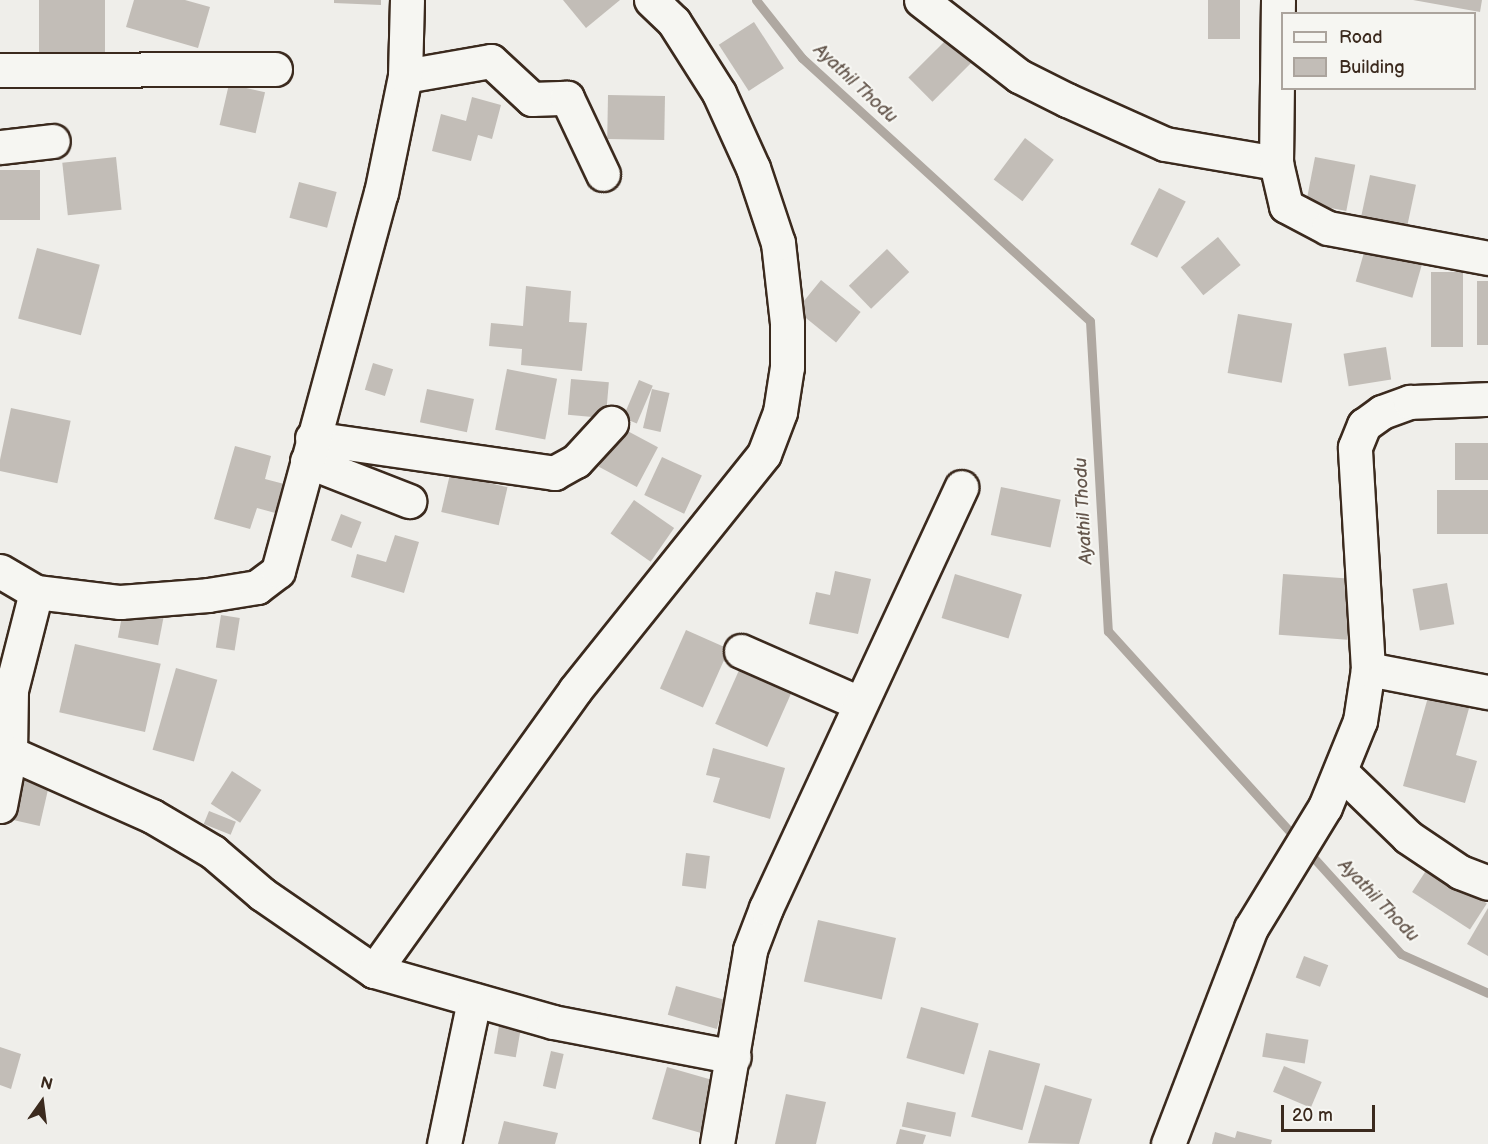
<!DOCTYPE html>
<style>
body{margin:0}
#map{position:relative;width:1488px;height:1144px;overflow:hidden;background:#efeeea;font-family:"Balsamiq Sans",sans-serif}
div>[style]{position:absolute}
.stream>*{height:9px;margin:-4.5px;padding:0 4.5px;transform-origin:4.5px;border-radius:4.5px;background:#afa8a1}
.building>*{inset:0;background:#c2bdb7;transform-origin:0 0}
.roads{filter:drop-shadow(2px 0 #3b2a1e) drop-shadow(-2px 0 #3b2a1e) drop-shadow(0 2px #3b2a1e) drop-shadow(0 -2px #3b2a1e)}
.minor>*{height:33px;margin:-16.5px;padding:0 16.5px;transform-origin:16.5px;border-radius:16.5px;background:#f6f6f2}
span{translate:-50% -50%;white-space:nowrap;text-align:center;line-height:1.15;-webkit-text-stroke:4.5px #f6f6f2;paint-order:stroke}
.water-label{font-size:18px;color:#64564c;font-style:italic}
.legend{position:absolute;left:1281px;top:12px;width:195px;height:78px;box-sizing:border-box;background:#f6f6f2;border:2px solid #aba49d;margin:0;padding:8px 10px;list-style:none;font-size:18px;color:#3b2a1e}
.legend li{display:flex;align-items:center;gap:12px;height:30px}
.legend b{width:30px;border:2px solid #aba49d}
.north{position:absolute;left:12px;top:1072px;width:60px;height:60px;-webkit-text-stroke:4px #f6f6f2;paint-order:stroke;rotate:14deg;font-size:16px;font-weight:700;line-height:24px;text-align:center;color:#3b2a1e}
.north::after{content:'';display:block;margin:auto;width:21px;height:27px;background:#3b2a1e;clip-path:polygon(50% 0,100% 100%,50% 72%,0 100%)}
.scale{position:absolute;left:1281px;top:1105px;width:94px;height:27px;box-sizing:border-box;border:3px solid #3b2a1e;border-top:0;padding-left:8px;font-size:18px;line-height:21px;white-space:nowrap;color:#3b2a1e;-webkit-text-stroke:4px #f6f6f2;paint-order:stroke}
</style>
<div id="map">
<div class="stream">
<div style="left:756px;top:0;width:74px;rotate:51.6deg"></div>
<div style="left:802px;top:58px;width:390px;rotate:42.4deg"></div>
<div style="left:1090px;top:321px;width:311px;rotate:86.7deg"></div>
<div style="left:1108px;top:631px;width:436px;rotate:47.8deg"></div>
<div style="left:1401px;top:954px;width:95px;rotate:24.1deg"></div>
</div>
<div class="building">
<div style="left:39px;top:0;width:66px;height:59px"></div>
<div style="clip-path:polygon(134px 0,185px 0,210px 7px,198px 48px,126px 27px)"></div>
<div style="clip-path:polygon(334px 0,381px 0,381px 5px,334px 3px)"></div>
<div style="clip-path:polygon(563px 0,620px 0,586px 28px)"></div>
<div style="left:1208px;top:0;width:32px;height:39px"></div>
<div style="clip-path:polygon(1413px 0,1482px 0,1480px 12px)"></div>
<div style="left:754px;top:22px;width:55px;height:42px;rotate:57deg"></div>
<div style="left:948px;top:38px;width:34px;height:56px;rotate:45deg"></div>
<div style="left:229px;top:84px;width:37px;height:42px;rotate:13deg"></div>
<div style="left:608px;top:95px;width:57px;height:44px;rotate:1deg"></div>
<div style="clip-path:polygon(472px 97px,501px 105px,492px 139px,478px 135px,471px 161px,432px 151px,441px 114px,466px 121px)"></div>
<div style="left:1025px;top:138px;width:36px;height:52px;rotate:37deg"></div>
<div style="left:116px;top:157px;width:53px;height:54px;rotate:84deg"></div>
<div style="left:1315px;top:157px;width:41px;height:47px;rotate:11deg"></div>
<div style="left:0;top:170px;width:40px;height:50px"></div>
<div style="left:1370px;top:175px;width:47px;height:49px;rotate:12deg"></div>
<div style="left:299px;top:182px;width:39px;height:37px;rotate:15deg"></div>
<div style="left:1159px;top:188px;width:30px;height:63px;rotate:27deg"></div>
<div style="left:1218px;top:237px;width:36px;height:48px;rotate:51deg"></div>
<div style="left:1367px;top:242px;width:59px;height:41px;rotate:16deg"></div>
<div style="left:37px;top:248px;width:65px;height:73px;rotate:15deg"></div>
<div style="left:887px;top:249px;width:32px;height:53px;rotate:46deg"></div>
<div style="left:1431px;top:272px;width:32px;height:75px"></div>
<div style="left:821px;top:280px;width:51px;height:39px;rotate:39deg"></div>
<div style="left:1477px;top:281px;width:11px;height:64px"></div>
<div style="clip-path:polygon(526px 286px,571px 291px,569px 322px,587px 323px,582px 371px,521px 365px,522px 349px,489px 346px,491px 323px,523px 326px)"></div>
<div style="left:1238px;top:314px;width:55px;height:60px;rotate:10deg"></div>
<div style="left:1386px;top:347px;width:33px;height:43px;rotate:81deg"></div>
<div style="left:373px;top:363px;width:21px;height:28px;rotate:17deg"></div>
<div style="left:507px;top:369px;width:51px;height:62px;rotate:11deg"></div>
<div style="left:571px;top:379px;width:38px;height:36px;rotate:5deg"></div>
<div style="left:639px;top:380px;width:15px;height:41px;rotate:23deg"></div>
<div style="left:427px;top:389px;width:48px;height:34px;rotate:12deg"></div>
<div style="left:652px;top:389px;width:18px;height:40px;rotate:13deg"></div>
<div style="left:11px;top:408px;width:61px;height:64px;rotate:12deg"></div>
<div style="left:620px;top:427px;width:43px;height:45px;rotate:28deg"></div>
<div style="left:1455px;top:443px;width:33px;height:37px"></div>
<div style="clip-path:polygon(235px 446px,271px 456px,265px 479px,288px 485px,279px 514px,257px 508px,250px 529px,214px 519px)"></div>
<div style="left:662px;top:457px;width:44px;height:42px;rotate:25deg"></div>
<div style="left:450px;top:474px;width:59px;height:39px;rotate:13deg"></div>
<div style="left:1001px;top:487px;width:61px;height:49px;rotate:12deg"></div>
<div style="left:1488px;top:490px;width:44px;height:51px;rotate:90deg"></div>
<div style="left:634px;top:500px;width:49px;height:41px;rotate:35deg"></div>
<div style="left:341px;top:514px;width:22px;height:28px;rotate:21deg"></div>
<div style="clip-path:polygon(395px 535px,419px 542px,404px 593px,351px 577px,357px 554px,386px 562px)"></div>
<div style="clip-path:polygon(835px 571px,871px 579px,858px 634px,809px 624px,816px 592px,830px 595px)"></div>
<div style="left:955px;top:574px;width:70px;height:46px;rotate:17deg"></div>
<div style="left:1283px;top:574px;width:69px;height:61px;rotate:4deg"></div>
<div style="left:1447px;top:583px;width:42px;height:35px;rotate:80deg"></div>
<div style="left:124px;top:606px;width:41px;height:32px;rotate:11deg"></div>
<div style="left:221px;top:615px;width:19px;height:33px;rotate:9deg"></div>
<div style="left:686px;top:630px;width:47px;height:64px;rotate:24deg"></div>
<div style="left:75px;top:644px;width:88px;height:70px;rotate:13deg"></div>
<div style="left:176px;top:668px;width:43px;height:85px;rotate:16deg"></div>
<div style="left:740px;top:668px;width:57px;height:61px;rotate:24deg"></div>
<div style="clip-path:polygon(1432px 683px,1473px 694px,1456px 755px,1477px 761px,1465px 803px,1403px 786px)"></div>
<div style="clip-path:polygon(713px 748px,785px 768px,770px 819px,713px 802px,720px 778px,706px 775px)"></div>
<div style="left:232px;top:771px;width:35px;height:39px;rotate:33deg"></div>
<div style="left:23px;top:778px;width:27px;height:43px;rotate:13deg"></div>
<div style="left:209px;top:811px;width:29px;height:14px;rotate:22deg"></div>
<div style="left:686px;top:853px;width:24px;height:33px;rotate:7deg"></div>
<div style="left:1429px;top:866px;width:69px;height:31px;rotate:33deg"></div>
<div style="clip-path:polygon(1488px 908px,1488px 956px,1467px 944px)"></div>
<div style="left:818px;top:920px;width:80px;height:63px;rotate:13deg"></div>
<div style="left:1304px;top:956px;width:26px;height:23px;rotate:21deg"></div>
<div style="left:676px;top:986px;width:51px;height:30px;rotate:16deg"></div>
<div style="left:921px;top:1007px;width:60px;height:53px;rotate:16deg"></div>
<div style="left:500px;top:1020px;width:22px;height:34px;rotate:10deg"></div>
<div style="left:1266px;top:1033px;width:43px;height:24px;rotate:9deg"></div>
<div style="clip-path:polygon(0 1047px,21px 1054px,11px 1089px,0 1085px)"></div>
<div style="left:989px;top:1050px;width:53px;height:69px;rotate:15deg"></div>
<div style="left:551px;top:1051px;width:13px;height:36px;rotate:13deg"></div>
<div style="left:1284px;top:1066px;width:41px;height:28px;rotate:23deg"></div>
<div style="left:667px;top:1067px;width:50px;height:54px;rotate:16deg"></div>
<div style="clip-path:polygon(1045px 1085px,1092px 1099px,1079px 1144px,1028px 1143px)"></div>
<div style="clip-path:polygon(786px 1094px,826px 1102px,816px 1144px,775px 1144px)"></div>
<div style="left:907px;top:1102px;width:50px;height:25px;rotate:12deg"></div>
<div style="clip-path:polygon(504px 1121px,558px 1133px,555px 1144px,498px 1144px)"></div>
<div style="clip-path:polygon(900px 1129px,926px 1135px,923px 1144px,896px 1144px)"></div>
<div style="clip-path:polygon(1237px 1131px,1272px 1140px,1271px 1144px,1212px 1144px,1215px 1132px,1235px 1138px)"></div>
</div>
<div class="roads">
<div class="minor">
<div style="left:921px;top:0;width:124px;rotate:37.8deg"></div>
<div style="left:1019px;top:76px;width:54px;rotate:26.6deg"></div>
<div style="left:1067px;top:100px;width:107px;rotate:24.2deg"></div>
<div style="left:1165px;top:144px;width:113px;rotate:9.7deg"></div>
<div style="left:1278px;top:0;width:163px;rotate:90.7deg"></div>
<div style="left:1276px;top:163px;width:44px;rotate:76.9deg"></div>
<div style="left:1286px;top:206px;width:47px;rotate:27.6deg"></div>
<div style="left:1328px;top:228px;width:163px;rotate:10.6deg"></div>
<div style="left:0;top:70px;width:275px;rotate:-0.2deg"></div>
<div style="left:405px;top:76px;width:87px;rotate:-9.9deg"></div>
<div style="left:491px;top:61px;width:56px;rotate:42.8deg"></div>
<div style="left:532px;top:99px;width:35px;rotate:-2deg"></div>
<div style="left:567px;top:98px;width:84px;rotate:64.7deg"></div>
<div style="left:0;top:147px;width:53px;rotate:-6.5deg"></div>
<div style="left:312px;top:438px;width:245px;rotate:8.2deg"></div>
<div style="left:554px;top:473px;width:25px;rotate:-29deg"></div>
<div style="left:576px;top:461px;width:52px;rotate:-47.4deg"></div>
<div style="left:307px;top:461px;width:110px;rotate:21.4deg"></div>
<div style="left:0;top:571px;width:42px;rotate:30.3deg"></div>
<div style="left:36px;top:592px;width:101px;rotate:104.3deg"></div>
<div style="left:11px;top:690px;width:63px;rotate:90.9deg"></div>
<div style="left:10px;top:753px;width:54px;rotate:100.7deg"></div>
<div style="left:36px;top:592px;width:85px;rotate:6.8deg"></div>
<div style="left:120px;top:602px;width:88px;rotate:-4.5deg"></div>
<div style="left:208px;top:595px;width:50px;rotate:-9.3deg"></div>
<div style="left:257px;top:587px;width:26px;rotate:-37deg"></div>
<div style="left:278px;top:571px;width:392px;rotate:-74.8deg"></div>
<div style="left:381px;top:193px;width:119px;rotate:-78.4deg"></div>
<div style="left:405px;top:76px;width:76px;rotate:-88.5deg"></div>
<div style="left:741px;top:651px;width:129px;rotate:23.8deg"></div>
<div style="left:1368px;top:669px;width:122px;rotate:10.9deg"></div>
<div style="left:10px;top:753px;width:155px;rotate:23.9deg"></div>
<div style="left:152px;top:816px;width:71px;rotate:30.5deg"></div>
<div style="left:213px;top:852px;width:65px;rotate:40.6deg"></div>
<div style="left:262px;top:894px;width:136px;rotate:34.5deg"></div>
<div style="left:374px;top:971px;width:186px;rotate:15.9deg"></div>
<div style="left:553px;top:1022px;width:184px;rotate:10.9deg"></div>
<div style="left:1341px;top:772px;width:93px;rotate:44.1deg"></div>
<div style="left:1408px;top:837px;width:63px;rotate:33.9deg"></div>
<div style="left:1460px;top:872px;width:30px;rotate:21deg"></div>
<div style="left:374px;top:971px;width:345px;rotate:-54.4deg"></div>
<div style="left:575px;top:690px;width:302px;rotate:-51.3deg"></div>
<div style="left:764px;top:454px;width:45px;rotate:-69.1deg"></div>
<div style="left:780px;top:412px;width:46px;rotate:-81.2deg"></div>
<div style="left:787px;top:367px;width:44px;rotate:-90deg"></div>
<div style="left:787px;top:323px;width:81px;rotate:-96.4deg"></div>
<div style="left:778px;top:243px;width:79px;rotate:-108.4deg"></div>
<div style="left:753px;top:168px;width:82px;rotate:-114.4deg"></div>
<div style="left:719px;top:93px;width:84px;rotate:-122.4deg"></div>
<div style="left:674px;top:22px;width:32px;rotate:-136deg"></div>
<div style="left:444px;top:1144px;width:147px;rotate:-78.2deg"></div>
<div style="left:717px;top:1144px;width:197px;rotate:-80.3deg"></div>
<div style="left:750px;top:950px;width:45px;rotate:-69.1deg"></div>
<div style="left:766px;top:908px;width:464px;rotate:-65.1deg"></div>
<div style="left:1168px;top:1144px;width:231px;rotate:-69deg"></div>
<div style="left:1251px;top:928px;width:142px;rotate:-58.6deg"></div>
<div style="left:1325px;top:807px;width:93px;rotate:-67.9deg"></div>
<div style="left:1360px;top:721px;width:53px;rotate:-81.3deg"></div>
<div style="left:1368px;top:669px;width:222px;rotate:-93.4deg"></div>
<div style="left:1355px;top:447px;width:24px;rotate:-68deg"></div>
<div style="left:1364px;top:425px;width:22px;rotate:-36deg"></div>
<div style="left:1382px;top:412px;width:30px;rotate:-20deg"></div>
<div style="left:1410px;top:402px;width:78px;rotate:-2.2deg"></div>
</div>
</div>
<div class="water-label">
<span style="left:855px;top:84px;rotate:43deg">Ayathil Thodu</span>
<span style="left:1084px;top:511px;rotate:-93deg">Ayathil Thodu</span>
<span style="left:1378px;top:901px;rotate:46deg">Ayathil Thodu</span>
</div>
<ul class="legend">
<li><b style="height:8px;background:#f6f6f2"></b>Road</li>
<li><b style="height:16px;background:#c2bdb7"></b>Building</li>
</ul>
<div class="north">N</div>
<div class="scale">20 m</div>
</div>
